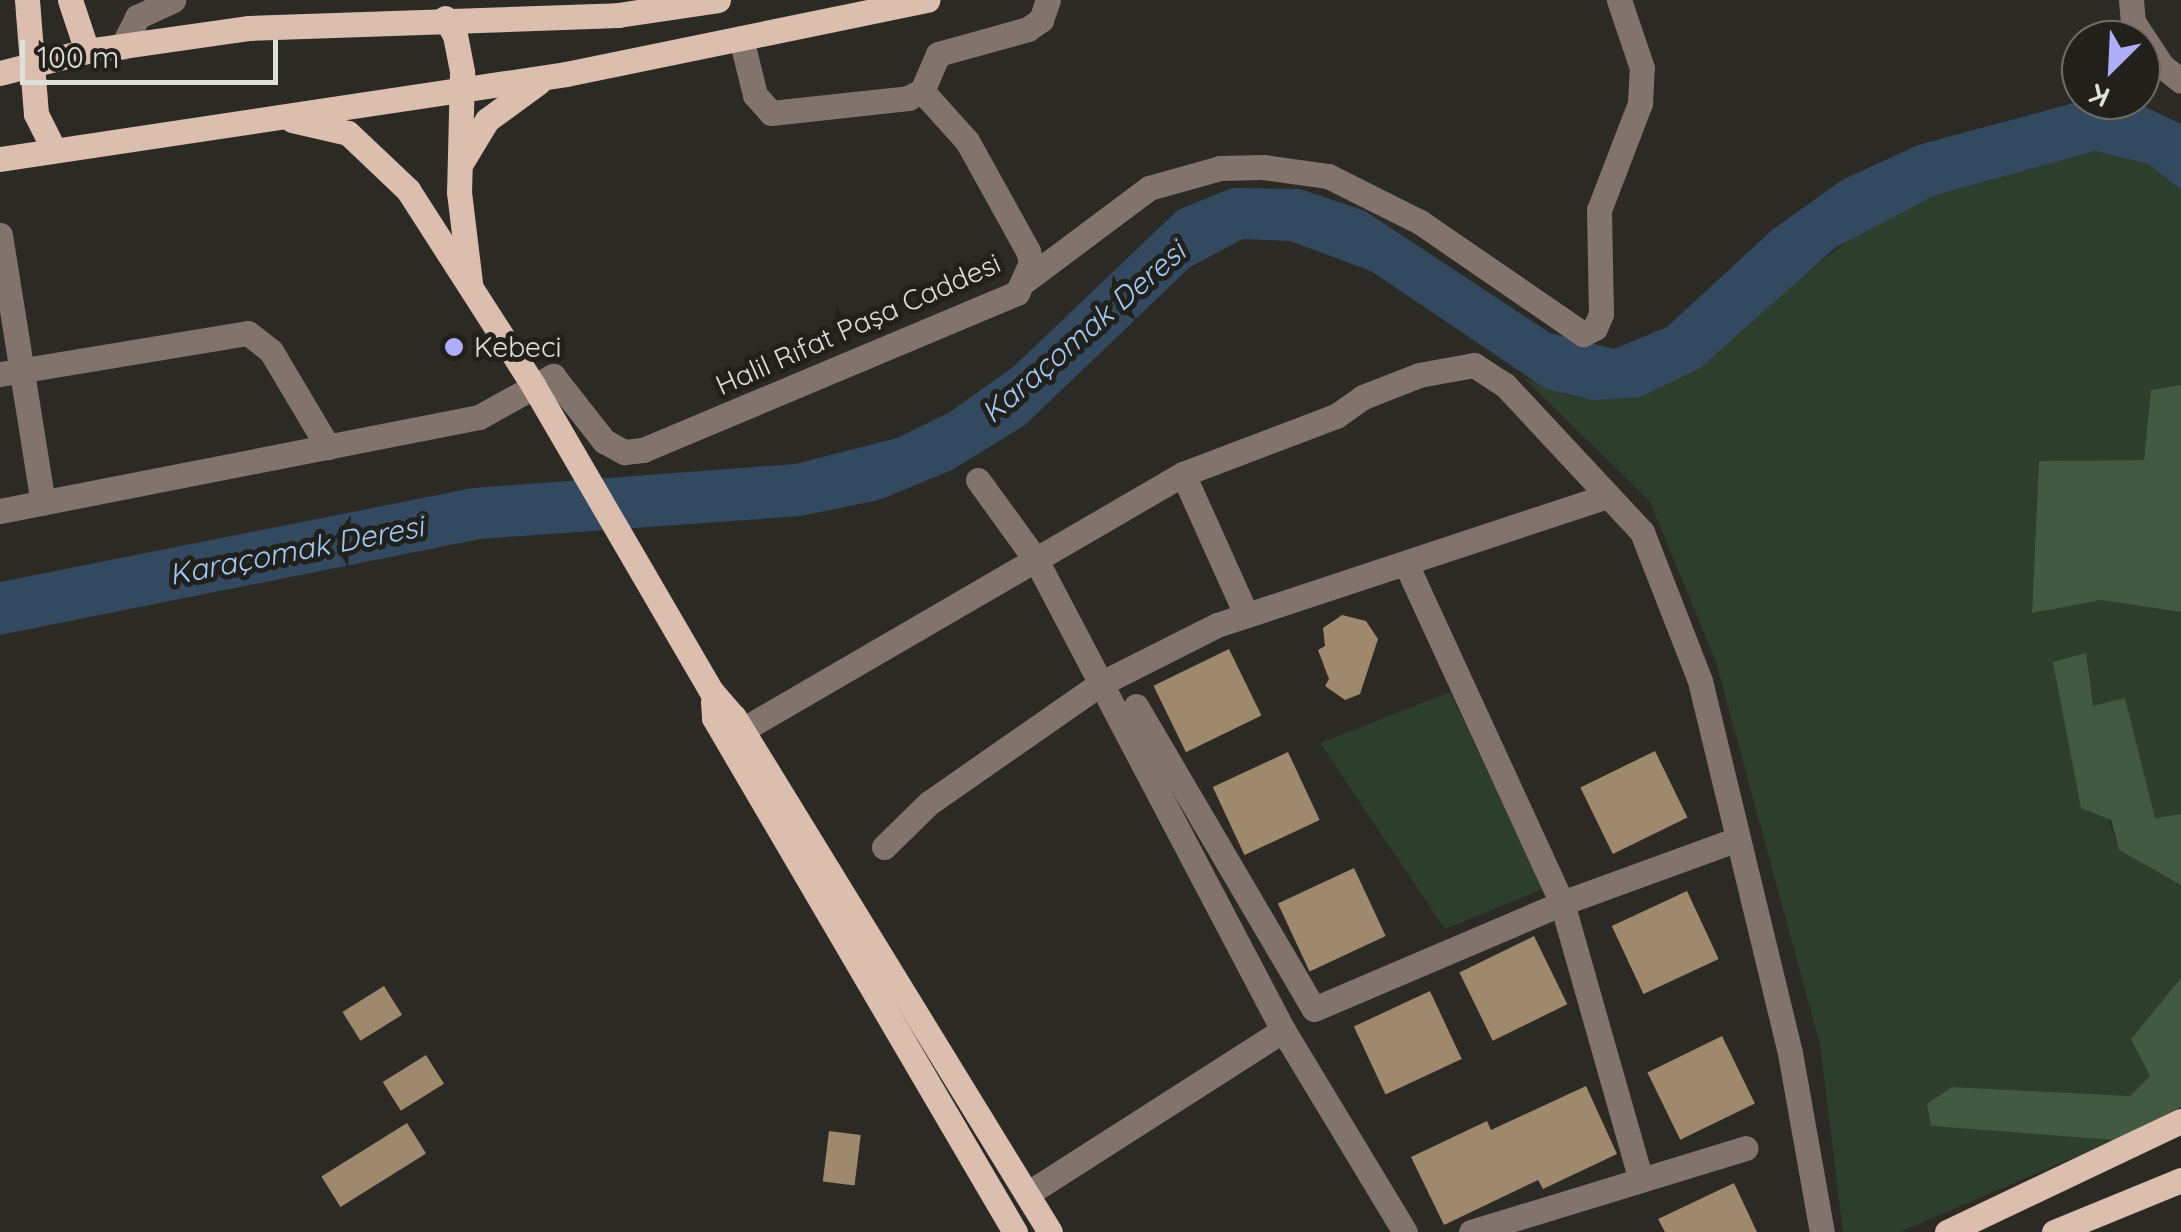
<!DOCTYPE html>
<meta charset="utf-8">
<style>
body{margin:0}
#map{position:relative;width:2181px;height:1232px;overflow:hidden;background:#2b2a24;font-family:Quicksand,sans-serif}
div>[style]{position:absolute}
.green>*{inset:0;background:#2e3e2d}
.forest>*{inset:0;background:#435a42}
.water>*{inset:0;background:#334960}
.building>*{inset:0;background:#9f896d;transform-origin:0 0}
.minor>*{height:25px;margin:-12.5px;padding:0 12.5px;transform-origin:12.5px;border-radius:12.5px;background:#82746c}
.major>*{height:25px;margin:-12.5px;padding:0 12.5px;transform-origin:12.5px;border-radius:12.5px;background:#dcbeaf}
.dots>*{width:28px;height:28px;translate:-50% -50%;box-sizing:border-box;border:5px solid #21201a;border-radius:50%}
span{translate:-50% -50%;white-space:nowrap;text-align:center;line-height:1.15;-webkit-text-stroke:10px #21201a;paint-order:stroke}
.street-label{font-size:28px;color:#e0e0db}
.poi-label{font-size:28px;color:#e0e0db}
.left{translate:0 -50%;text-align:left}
.water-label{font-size:30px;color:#a2cbf9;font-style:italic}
.north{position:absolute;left:2061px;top:20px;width:100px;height:100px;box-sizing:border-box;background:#21201a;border:2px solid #6d6d67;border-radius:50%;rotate:204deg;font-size:28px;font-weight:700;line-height:40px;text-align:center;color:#e0e0db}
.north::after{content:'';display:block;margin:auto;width:35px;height:45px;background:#aeaefa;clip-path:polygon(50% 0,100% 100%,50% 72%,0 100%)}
.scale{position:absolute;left:20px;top:40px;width:258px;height:45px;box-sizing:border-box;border:5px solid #e0e0db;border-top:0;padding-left:12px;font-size:30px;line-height:35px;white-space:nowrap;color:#e0e0db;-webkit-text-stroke:8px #21201a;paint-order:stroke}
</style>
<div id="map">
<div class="green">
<div style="clip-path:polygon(2095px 151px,2148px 164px,2181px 190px,2181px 385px,2151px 391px,2144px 460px,2039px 461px,2032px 612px,2101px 600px,2181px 612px,2181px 814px,2155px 818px,2125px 699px,2093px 706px,2054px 662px,2119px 850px,2181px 885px,2181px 978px,2131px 1039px,2150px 1076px,2130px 1096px,1952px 1087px,1932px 1126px,2115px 1140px,1900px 1232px,1843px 1232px,1820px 1045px,1716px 662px,1650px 502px,1524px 378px,1570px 396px,1640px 397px,1868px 226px,1936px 195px)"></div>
<div style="clip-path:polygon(1450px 692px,1543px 889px,1445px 929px,1320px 743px)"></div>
</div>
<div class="forest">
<div style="clip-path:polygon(2181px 385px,2181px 612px,2101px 600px,2032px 613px,2039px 461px,2144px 460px,2151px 390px)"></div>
<div style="clip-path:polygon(2086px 653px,2093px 706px,2125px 698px,2155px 818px,2181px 814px,2181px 885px,2119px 850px,2111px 820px,2081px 808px,2053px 662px)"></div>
<div style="clip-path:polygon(2181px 978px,2181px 1107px,2115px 1140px,1931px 1126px,1927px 1104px,1952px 1087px,2130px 1096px,2150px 1076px,2131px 1039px)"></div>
</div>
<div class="water">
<div style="clip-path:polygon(2085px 100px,2135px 102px,2181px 124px,2181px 190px,2148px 164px,2095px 151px,1936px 195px,1836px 247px,1700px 368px,1640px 397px,1594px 400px,1546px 389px,1371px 271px,1290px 241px,1243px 239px,1190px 267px,1025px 425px,952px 470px,879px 500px,801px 516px,480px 539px,0 635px,0 582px,473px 488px,795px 464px,897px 438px,950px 412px,1013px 367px,1178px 210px,1232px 188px,1300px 189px,1365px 211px,1550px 333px,1614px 349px,1667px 327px,1772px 230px,1842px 180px,1918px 145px)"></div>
</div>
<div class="building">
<div style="clip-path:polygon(1342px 615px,1366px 621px,1378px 639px,1360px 694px,1345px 700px,1325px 686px,1329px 679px,1318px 650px,1325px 646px,1323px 628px)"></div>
<div style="left:1229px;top:649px;width:74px;height:84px;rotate:64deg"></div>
<div style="left:1655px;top:751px;width:74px;height:83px;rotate:64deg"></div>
<div style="left:1288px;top:752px;width:75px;height:83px;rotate:65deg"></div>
<div style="left:1354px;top:868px;width:75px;height:84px;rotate:65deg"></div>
<div style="left:1687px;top:891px;width:75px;height:83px;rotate:65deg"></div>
<div style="left:1534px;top:936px;width:76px;height:83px;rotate:64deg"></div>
<div style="left:384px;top:986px;width:34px;height:49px;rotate:58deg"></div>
<div style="left:1430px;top:991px;width:75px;height:84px;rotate:65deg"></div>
<div style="left:1722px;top:1036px;width:75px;height:83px;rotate:64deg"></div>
<div style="left:426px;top:1055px;width:34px;height:51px;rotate:58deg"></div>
<div style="clip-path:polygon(1586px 1086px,1617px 1154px,1543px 1189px,1538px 1180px,1444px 1225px,1411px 1157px,1487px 1121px,1491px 1130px)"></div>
<div style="left:407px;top:1123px;width:36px;height:101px;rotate:58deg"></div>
<div style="left:829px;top:1131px;width:32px;height:51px;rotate:7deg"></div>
<div style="clip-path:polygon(1734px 1183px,1757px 1232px,1665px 1232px,1658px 1219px)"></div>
</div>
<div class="minor">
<div style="left:2131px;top:0;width:22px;rotate:85deg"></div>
<div style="left:2133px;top:22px;width:53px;rotate:56.6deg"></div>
<div style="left:2162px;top:66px;width:24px;rotate:38deg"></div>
<div style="left:741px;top:38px;width:59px;rotate:76.2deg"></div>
<div style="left:755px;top:95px;width:24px;rotate:48deg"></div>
<div style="left:771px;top:113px;width:138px;rotate:-6.2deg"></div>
<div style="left:908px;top:98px;width:16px;rotate:-27deg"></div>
<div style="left:922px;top:91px;width:40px;rotate:-66.6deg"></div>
<div style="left:938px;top:54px;width:93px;rotate:-15.5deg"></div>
<div style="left:1028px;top:29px;width:16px;rotate:-35deg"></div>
<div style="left:1041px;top:20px;width:21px;rotate:-71deg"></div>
<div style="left:122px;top:47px;width:34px;rotate:-63deg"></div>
<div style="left:137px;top:17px;width:40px;rotate:-25deg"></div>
<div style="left:0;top:235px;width:271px;rotate:80.9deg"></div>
<div style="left:1026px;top:280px;width:154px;rotate:-36.8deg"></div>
<div style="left:1149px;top:188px;width:74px;rotate:-15.7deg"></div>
<div style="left:1220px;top:168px;width:43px;rotate:-1.3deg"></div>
<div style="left:1263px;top:167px;width:66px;rotate:7.9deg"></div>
<div style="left:1328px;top:176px;width:103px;rotate:26.6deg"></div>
<div style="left:1420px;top:222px;width:198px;rotate:34.5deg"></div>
<div style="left:1583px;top:334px;width:13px;rotate:-27deg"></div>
<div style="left:1595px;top:328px;width:15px;rotate:-67deg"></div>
<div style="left:1601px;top:314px;width:104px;rotate:-91.1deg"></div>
<div style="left:1599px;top:210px;width:115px;rotate:-69deg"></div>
<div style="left:1640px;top:103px;width:35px;rotate:-87deg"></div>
<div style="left:1642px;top:68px;width:72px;rotate:-108.7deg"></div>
<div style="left:0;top:374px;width:251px;rotate:-9.4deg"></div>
<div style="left:248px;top:333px;width:29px;rotate:38deg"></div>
<div style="left:271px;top:351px;width:112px;rotate:59.3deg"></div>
<div style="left:1183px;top:474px;width:154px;rotate:65.8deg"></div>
<div style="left:978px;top:480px;width:99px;rotate:54.1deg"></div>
<div style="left:1036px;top:560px;width:531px;rotate:62.28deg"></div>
<div style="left:0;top:511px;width:488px;rotate:-11.1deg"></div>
<div style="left:479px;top:417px;width:85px;rotate:-29deg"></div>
<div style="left:553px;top:376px;width:83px;rotate:51.9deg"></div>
<div style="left:604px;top:441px;width:23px;rotate:29deg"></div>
<div style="left:624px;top:452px;width:19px;rotate:-6deg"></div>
<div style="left:643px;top:450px;width:406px;rotate:-22.8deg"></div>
<div style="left:1017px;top:293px;width:33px;rotate:-65deg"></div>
<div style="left:1031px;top:263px;width:12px;rotate:-104deg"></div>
<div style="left:1028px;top:251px;width:126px;rotate:-119deg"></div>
<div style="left:967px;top:141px;width:67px;rotate:-132deg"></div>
<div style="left:1406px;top:564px;width:373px;rotate:65.3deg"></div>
<div style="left:1562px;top:903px;width:288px;rotate:74.1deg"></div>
<div style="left:1136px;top:706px;width:351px;rotate:59.6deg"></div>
<div style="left:1314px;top:1009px;width:270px;rotate:-23.1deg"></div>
<div style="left:1562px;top:903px;width:187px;rotate:-20deg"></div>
<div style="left:742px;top:730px;width:510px;rotate:-30.14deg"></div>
<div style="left:1183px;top:474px;width:164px;rotate:-20.8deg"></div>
<div style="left:1336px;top:416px;width:33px;rotate:-35deg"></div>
<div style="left:1363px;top:397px;width:60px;rotate:-21.4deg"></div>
<div style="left:1419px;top:375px;width:56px;rotate:-10.3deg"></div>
<div style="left:1474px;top:365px;width:37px;rotate:33deg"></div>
<div style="left:1505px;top:385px;width:201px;rotate:47deg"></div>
<div style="left:1642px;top:532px;width:160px;rotate:68.7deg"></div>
<div style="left:1700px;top:681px;width:383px;rotate:76.4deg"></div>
<div style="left:1790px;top:1053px;width:182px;rotate:79.9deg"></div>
<div style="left:884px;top:847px;width:63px;rotate:-44.4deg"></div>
<div style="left:929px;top:803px;width:206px;rotate:-34.9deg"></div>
<div style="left:1098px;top:685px;width:133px;rotate:-26.8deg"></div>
<div style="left:1217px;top:625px;width:410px;rotate:-18.3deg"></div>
<div style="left:1027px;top:1194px;width:304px;rotate:-32.6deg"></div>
<div style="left:1283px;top:1030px;width:236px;rotate:58.9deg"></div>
<div style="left:1471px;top:1232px;width:287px;rotate:-17deg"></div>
</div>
<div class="major">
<div style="left:27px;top:0;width:114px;rotate:85.5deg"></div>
<div style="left:36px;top:114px;width:40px;rotate:63.4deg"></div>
<div style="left:70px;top:0;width:54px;rotate:71.6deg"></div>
<div style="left:445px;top:18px;width:20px;rotate:60deg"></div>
<div style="left:455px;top:35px;width:38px;rotate:79deg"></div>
<div style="left:462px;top:72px;width:120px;rotate:91.4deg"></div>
<div style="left:459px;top:192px;width:92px;rotate:83.1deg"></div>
<div style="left:0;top:73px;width:90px;rotate:-14.2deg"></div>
<div style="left:87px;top:51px;width:164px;rotate:-8.1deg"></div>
<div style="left:249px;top:28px;width:369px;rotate:-2deg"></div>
<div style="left:618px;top:15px;width:101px;rotate:-8.5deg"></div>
<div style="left:292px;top:120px;width:57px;rotate:13.1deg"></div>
<div style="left:348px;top:133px;width:83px;rotate:43.5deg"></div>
<div style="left:408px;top:190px;width:232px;rotate:57.3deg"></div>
<div style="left:533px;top:385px;width:355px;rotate:59.8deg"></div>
<div style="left:712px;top:692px;width:33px;rotate:49deg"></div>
<div style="left:734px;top:717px;width:604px;rotate:58.47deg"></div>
<div style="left:0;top:159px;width:572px;rotate:-8.54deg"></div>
<div style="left:566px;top:74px;width:369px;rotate:-11.6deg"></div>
<div style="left:461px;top:163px;width:50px;rotate:-58.8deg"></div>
<div style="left:487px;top:120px;width:64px;rotate:-36.2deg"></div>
<div style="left:713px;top:702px;width:16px;rotate:86deg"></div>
<div style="left:714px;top:718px;width:596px;rotate:59.65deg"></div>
<div style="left:1947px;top:1232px;width:259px;rotate:-25.4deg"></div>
<div style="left:2054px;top:1232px;width:137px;rotate:-22.3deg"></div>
</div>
<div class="dots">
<div style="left:454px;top:347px;background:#aeaefa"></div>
</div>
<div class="street-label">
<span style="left:858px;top:324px;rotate:-24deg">Halil Rıfat Paşa Caddesi</span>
</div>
<div class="poi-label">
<span class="left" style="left:474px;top:347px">Kebeci</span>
</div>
<div class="water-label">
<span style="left:1083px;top:332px;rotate:-41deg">Karaçomak Deresi</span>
<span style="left:296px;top:550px;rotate:-11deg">Karaçomak Deresi</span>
</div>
<div class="north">K</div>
<div class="scale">100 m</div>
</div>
